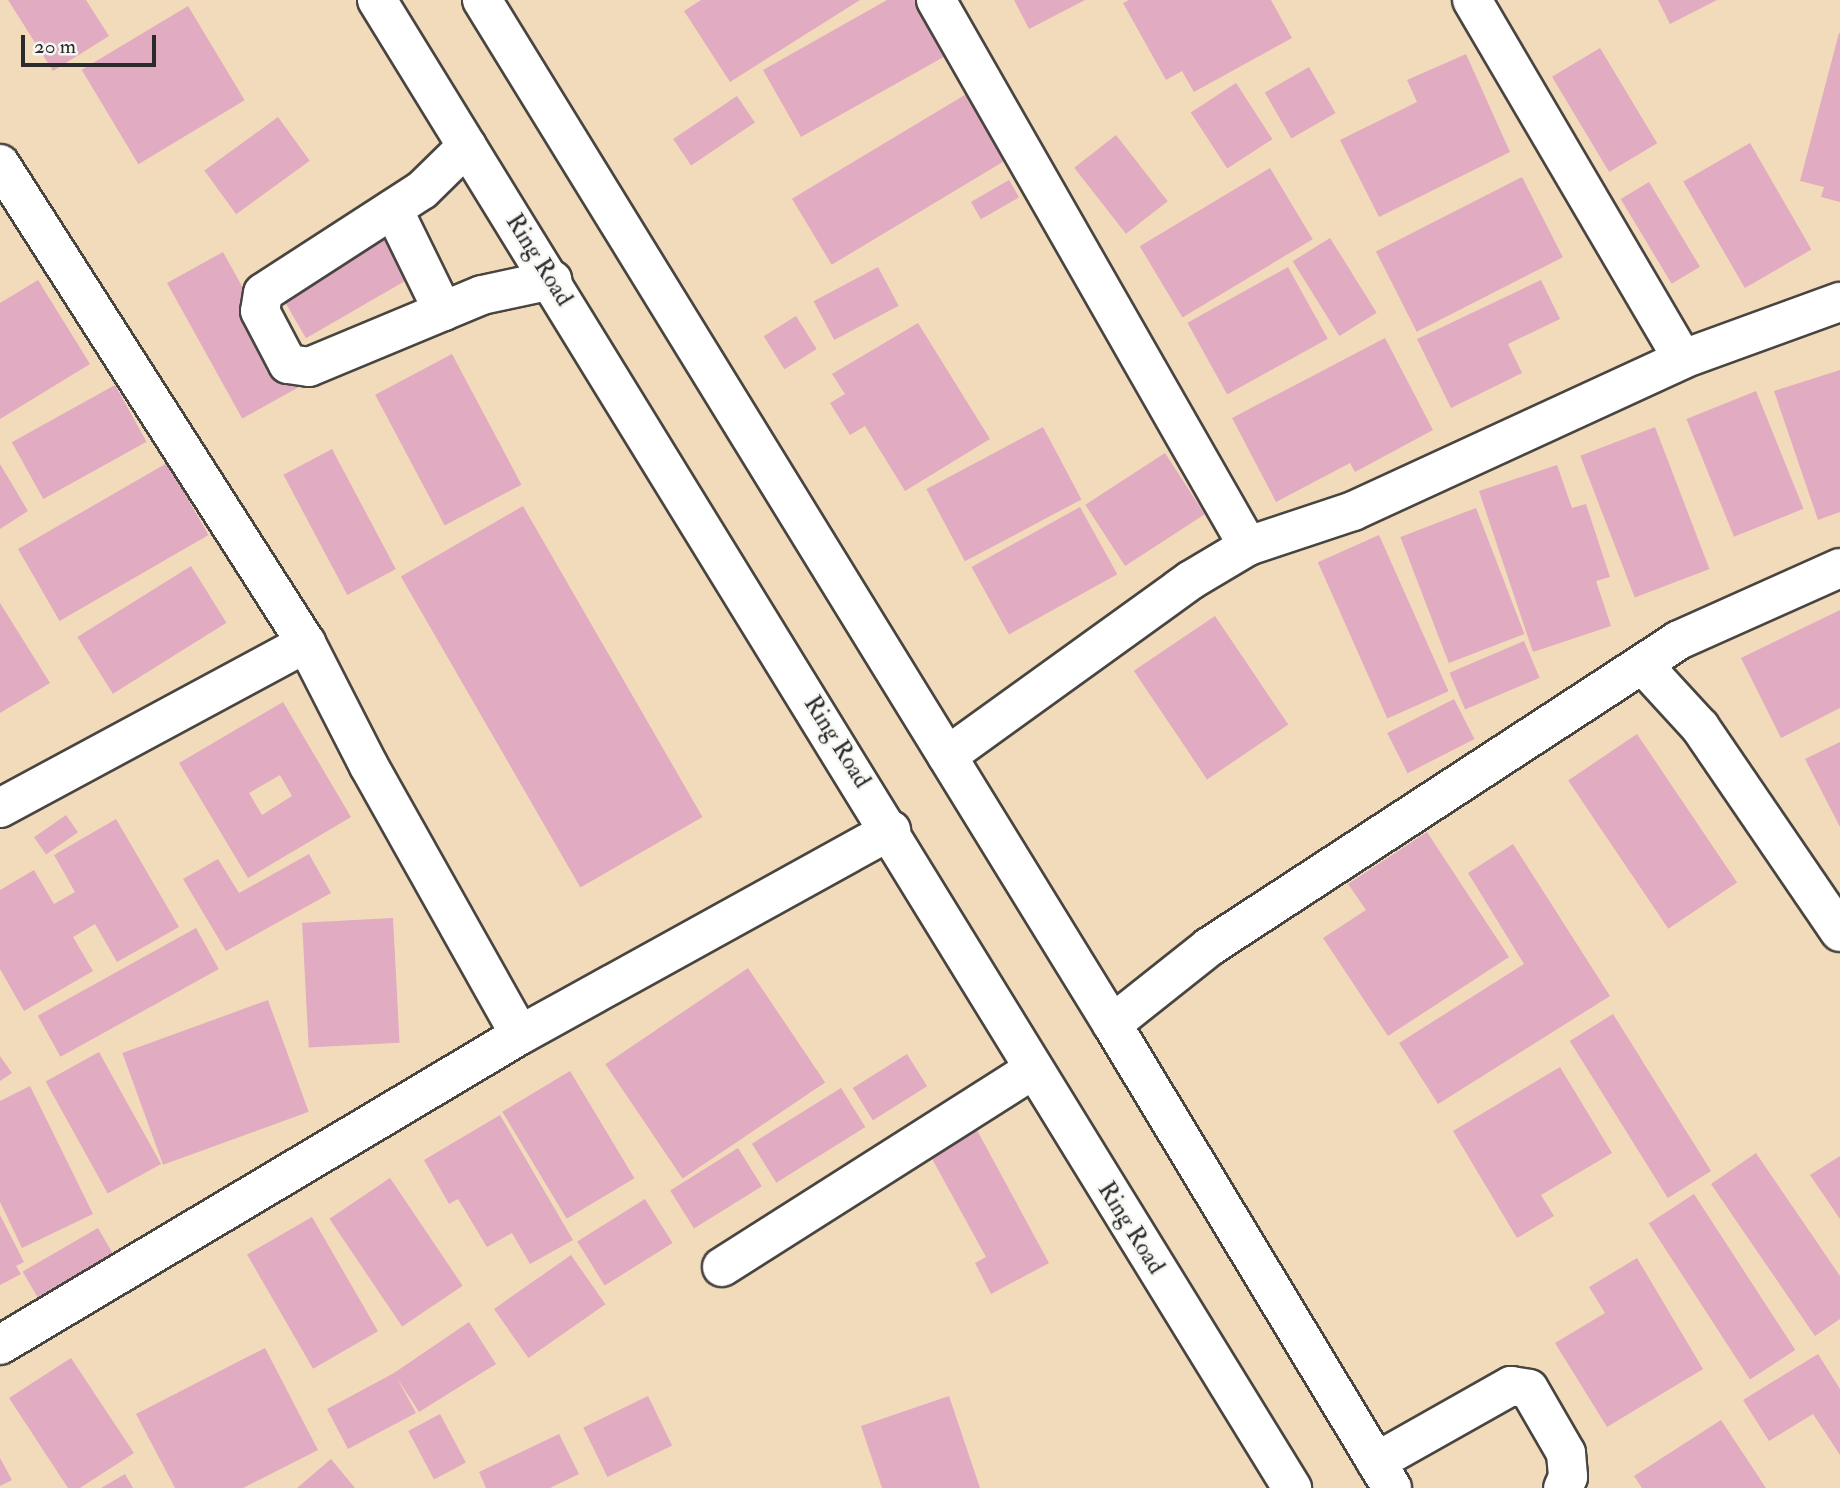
<!DOCTYPE html>
<style>
body{margin:0}
#map{position:relative;width:1840px;height:1488px;overflow:hidden;background:#f2dbbb;font-family:"IM FELL Double Pica",serif}
div>[style]{position:absolute}
.building>*{inset:0;background:#e1abc1;transform-origin:0 0}
.roads{filter:drop-shadow(2px 0 #494541) drop-shadow(-2px 0 #494541) drop-shadow(0 2px #494541) drop-shadow(0 -2px #494541)}
.minor>*{height:38px;margin:-19px;padding:0 19px;transform-origin:19px;border-radius:19px;background:#fff}
.major>*{height:38px;margin:-19px;padding:0 19px;transform-origin:19px;border-radius:19px;background:#fff}
span{translate:-50% -50%;white-space:nowrap;text-align:center;line-height:1.15;-webkit-text-stroke:5px #f6f6f2;paint-order:stroke}
.street-label{font-size:24px;color:#2b2b2b}
.scale{position:absolute;left:21px;top:35px;width:135px;height:32px;box-sizing:border-box;border:4px solid #2b2b2b;border-top:0;padding-left:9px;font-size:21px;line-height:24px;white-space:nowrap;color:#2b2b2b;-webkit-text-stroke:5px #f6f6f2;paint-order:stroke}
</style>
<div id="map">
<div class="building">
<div style="clip-path:polygon(8px 0,86px 0,109px 36px,53px 71px)"></div>
<div style="clip-path:polygon(701px 0,860px 0,730px 82px,684px 11px)"></div>
<div style="clip-path:polygon(887px 0,918px 0,949px 54px,801px 137px,763px 70px)"></div>
<div style="clip-path:polygon(1014px 0,1085px 0,1029px 29px)"></div>
<div style="clip-path:polygon(1129px 0,1271px 0,1292px 38px,1194px 92px,1182px 71px,1166px 80px,1123px 3px)"></div>
<div style="clip-path:polygon(1658px 0,1717px 0,1670px 24px)"></div>
<div style="left:188px;top:6px;width:110px;height:124px;rotate:59deg"></div>
<div style="clip-path:polygon(1839px 33px,1840px 33px,1840px 202px,1821px 197px,1824px 187px,1800px 181px)"></div>
<div style="left:1600px;top:48px;width:111px;height:56px;rotate:59deg"></div>
<div style="clip-path:polygon(1466px 54px,1510px 152px,1379px 217px,1340px 140px,1417px 102px,1407px 80px)"></div>
<div style="left:1309px;top:67px;width:53px;height:51px;rotate:60deg"></div>
<div style="left:1236px;top:83px;width:67px;height:54px;rotate:57deg"></div>
<div style="left:978px;top:87px;width:77px;height:217px;rotate:59deg"></div>
<div style="left:737px;top:96px;width:32px;height:77px;rotate:56deg"></div>
<div style="left:278px;top:117px;width:54px;height:91px;rotate:54deg"></div>
<div style="left:1116px;top:135px;width:84px;height:53px;rotate:52deg"></div>
<div style="left:1750px;top:143px;width:123px;height:77px;rotate:60deg"></div>
<div style="left:1270px;top:168px;width:83px;height:152px;rotate:59deg"></div>
<div style="left:1522px;top:177px;width:90px;height:164px;rotate:63deg"></div>
<div style="left:1009px;top:180px;width:20px;height:44px;rotate:60deg"></div>
<div style="left:1649px;top:182px;width:99px;height:33px;rotate:59deg"></div>
<div style="left:393px;top:229px;width:51px;height:130px;rotate:60deg"></div>
<div style="left:1330px;top:238px;width:88px;height:44px;rotate:58deg"></div>
<div style="left:223px;top:252px;width:155px;height:64px;rotate:61deg"></div>
<div style="left:878px;top:267px;width:44px;height:73px;rotate:62deg"></div>
<div style="left:1288px;top:267px;width:82px;height:115px;rotate:61deg"></div>
<div style="clip-path:polygon(38px 280px,90px 364px,0 419px,0 303px)"></div>
<div style="clip-path:polygon(1541px 280px,1560px 319px,1508px 344px,1522px 373px,1451px 408px,1417px 339px)"></div>
<div style="left:796px;top:316px;width:39px;height:38px;rotate:58deg"></div>
<div style="clip-path:polygon(918px 323px,990px 439px,905px 491px,865px 426px,850px 435px,830px 403px,845px 394px,832px 374px)"></div>
<div style="clip-path:polygon(1385px 338px,1433px 430px,1355px 472px,1350px 463px,1276px 502px,1232px 418px)"></div>
<div style="left:452px;top:354px;width:148px;height:87px;rotate:62deg"></div>
<div style="clip-path:polygon(1840px 370px,1840px 512px,1818px 520px,1774px 391px)"></div>
<div style="left:115px;top:385px;width:65px;height:118px;rotate:61deg"></div>
<div style="left:1756px;top:391px;width:127px;height:75px;rotate:68deg"></div>
<div style="left:1043px;top:427px;width:82px;height:132px;rotate:62deg"></div>
<div style="left:1655px;top:427px;width:152px;height:80px;rotate:69deg"></div>
<div style="left:332px;top:449px;width:136px;height:55px;rotate:62deg"></div>
<div style="left:1165px;top:453px;width:73px;height:95px;rotate:57deg"></div>
<div style="left:167px;top:463px;width:83px;height:172px;rotate:60deg"></div>
<div style="clip-path:polygon(0 464px,28px 511px,0 529px)"></div>
<div style="clip-path:polygon(1557px 465px,1572px 508px,1586px 504px,1610px 577px,1596px 581px,1611px 626px,1533px 652px,1479px 491px)"></div>
<div style="left:523px;top:506px;width:359px;height:141px;rotate:60deg"></div>
<div style="left:1080px;top:507px;width:77px;height:124px;rotate:61deg"></div>
<div style="left:1476px;top:508px;width:135px;height:81px;rotate:69deg"></div>
<div style="left:1379px;top:535px;width:171px;height:67px;rotate:66deg"></div>
<div style="left:191px;top:566px;width:67px;height:134px;rotate:58deg"></div>
<div style="clip-path:polygon(0 603px,50px 683px,0 713px)"></div>
<div style="clip-path:polygon(1840px 610px,1840px 708px,1781px 738px,1741px 658px)"></div>
<div style="left:1215px;top:616px;width:131px;height:98px;rotate:56deg"></div>
<div style="left:1524px;top:641px;width:40px;height:81px;rotate:67deg"></div>
<div style="left:1454px;top:699px;width:45px;height:75px;rotate:63deg"></div>
<div style="clip-path:polygon(evenodd,283px 702px,351px 817px,248px 878px,179px 763px,283px 702px,280px 775px,292px 796px,262px 815px,249px 793px,280px 775px)"></div>
<div style="left:1637px;top:734px;width:179px;height:83px;rotate:56deg"></div>
<div style="clip-path:polygon(1840px 742px,1840px 827px,1805px 759px)"></div>
<div style="left:66px;top:815px;width:21px;height:39px;rotate:55deg"></div>
<div style="clip-path:polygon(116px 819px,179px 927px,117px 962px,95px 924px,73px 937px,93px 971px,24px 1011px,0 969px,0 890px,34px 870px,54px 904px,75px 892px,54px 855px)"></div>
<div style="clip-path:polygon(1427px 832px,1509px 957px,1388px 1036px,1323px 938px,1366px 910px,1348px 884px)"></div>
<div style="clip-path:polygon(1513px 844px,1610px 996px,1438px 1104px,1399px 1043px,1524px 964px,1468px 873px)"></div>
<div style="clip-path:polygon(309px 854px,331px 893px,226px 951px,183px 879px,218px 859px,239px 893px)"></div>
<div style="left:393px;top:918px;width:125px;height:91px;rotate:87deg"></div>
<div style="left:196px;top:928px;width:47px;height:181px;rotate:61deg"></div>
<div style="left:748px;top:968px;width:138px;height:172px;rotate:56deg"></div>
<div style="left:268px;top:1000px;width:119px;height:155px;rotate:70deg"></div>
<div style="left:1613px;top:1014px;width:185px;height:51px;rotate:58deg"></div>
<div style="left:99px;top:1052px;width:128px;height:61px;rotate:61deg"></div>
<div style="left:907px;top:1054px;width:38px;height:64px;rotate:58deg"></div>
<div style="clip-path:polygon(0 1056px,12px 1073px,0 1081px)"></div>
<div style="clip-path:polygon(1560px 1067px,1612px 1153px,1541px 1195px,1554px 1216px,1517px 1238px,1453px 1131px)"></div>
<div style="left:570px;top:1071px;width:125px;height:79px;rotate:59deg"></div>
<div style="clip-path:polygon(30px 1086px,93px 1214px,22px 1248px,0 1202px,0 1101px)"></div>
<div style="left:841px;top:1088px;width:46px;height:105px;rotate:58deg"></div>
<div style="clip-path:polygon(500px 1115px,573px 1240px,530px 1264px,512px 1233px,487px 1247px,458px 1199px,449px 1204px,424px 1160px)"></div>
<div style="clip-path:polygon(972px 1121px,1049px 1263px,991px 1294px,975px 1263px,986px 1257px,925px 1146px)"></div>
<div style="left:738px;top:1148px;width:45px;height:80px;rotate:58deg"></div>
<div style="clip-path:polygon(1756px 1153px,1840px 1276px,1840px 1319px,1815px 1336px,1711px 1184px)"></div>
<div style="clip-path:polygon(1840px 1156px,1840px 1219px,1810px 1175px)"></div>
<div style="left:390px;top:1178px;width:130px;height:73px;rotate:56deg"></div>
<div style="left:1694px;top:1194px;width:186px;height:54px;rotate:57deg"></div>
<div style="left:645px;top:1199px;width:52px;height:80px;rotate:58deg"></div>
<div style="clip-path:polygon(0 1215px,24px 1262px,16px 1266px,21px 1274px,0 1285px)"></div>
<div style="left:312px;top:1217px;width:132px;height:75px;rotate:60deg"></div>
<div style="left:98px;top:1228px;width:46px;height:87px;rotate:60deg"></div>
<div style="left:571px;top:1255px;width:60px;height:94px;rotate:55deg"></div>
<div style="clip-path:polygon(1637px 1258px,1703px 1369px,1607px 1427px,1555px 1343px,1605px 1313px,1589px 1287px)"></div>
<div style="clip-path:polygon(469px 1322px,496px 1364px,419px 1412px,397px 1378px,416px 1413px,348px 1449px,327px 1409px,394px 1373px)"></div>
<div style="clip-path:polygon(265px 1348px,318px 1450px,243px 1488px,175px 1488px,136px 1414px)"></div>
<div style="clip-path:polygon(1818px 1354px,1840px 1389px,1840px 1455px,1813px 1414px,1769px 1441px,1743px 1400px)"></div>
<div style="clip-path:polygon(71px 1358px,134px 1453px,80px 1488px,68px 1488px,9px 1398px)"></div>
<div style="left:648px;top:1396px;width:55px;height:72px;rotate:64deg"></div>
<div style="clip-path:polygon(949px 1396px,980px 1488px,882px 1488px,861px 1426px)"></div>
<div style="left:440px;top:1414px;width:55px;height:36px;rotate:62deg"></div>
<div style="clip-path:polygon(1721px 1420px,1766px 1488px,1642px 1488px,1634px 1476px)"></div>
<div style="clip-path:polygon(559px 1434px,579px 1474px,550px 1488px,486px 1488px,479px 1472px)"></div>
<div style="clip-path:polygon(0 1458px,12px 1480px,0 1486px)"></div>
<div style="clip-path:polygon(331px 1459px,355px 1488px,297px 1488px)"></div>
<div style="clip-path:polygon(125px 1474px,133px 1488px,101px 1488px)"></div>
</div>
<div class="roads">
<div class="minor">
<div style="left:936px;top:0;width:629px;rotate:60.26deg"></div>
<div style="left:1472px;top:0;width:416px;rotate:59.6deg"></div>
<div style="left:467px;top:146px;width:63px;rotate:135.6deg"></div>
<div style="left:422px;top:190px;width:189px;rotate:147.1deg"></div>
<div style="left:263px;top:293px;width:18px;rotate:99deg"></div>
<div style="left:260px;top:311px;width:60px;rotate:62.2deg"></div>
<div style="left:288px;top:364px;width:21px;rotate:8deg"></div>
<div style="left:309px;top:367px;width:187px;rotate:-22.6deg"></div>
<div style="left:482px;top:295px;width:72px;rotate:-12.1deg"></div>
<div style="left:0;top:164px;width:568px;rotate:57.43deg"></div>
<div style="left:306px;top:643px;width:138px;rotate:62.9deg"></div>
<div style="left:369px;top:766px;width:308px;rotate:60.7deg"></div>
<div style="left:393px;top:209px;width:114px;rotate:63.9deg"></div>
<div style="left:1643px;top:665px;width:84px;rotate:47.4deg"></div>
<div style="left:1700px;top:727px;width:248px;rotate:55.7deg"></div>
<div style="left:947px;top:756px;width:301px;rotate:-35.8deg"></div>
<div style="left:1191px;top:580px;width:66px;rotate:-30.8deg"></div>
<div style="left:1248px;top:546px;width:111px;rotate:-18.4deg"></div>
<div style="left:1353px;top:511px;width:363px;rotate:-24.7deg"></div>
<div style="left:1683px;top:359px;width:167px;rotate:-20deg"></div>
<div style="left:0;top:808px;width:348px;rotate:-28.3deg"></div>
<div style="left:1112px;top:1024px;width:124px;rotate:-38.4deg"></div>
<div style="left:1209px;top:947px;width:561px;rotate:-33.15deg"></div>
<div style="left:1679px;top:640px;width:176px;rotate:-24.1deg"></div>
<div style="left:722px;top:1267px;width:368px;rotate:-32.4deg"></div>
<div style="left:0;top:1345px;width:605px;rotate:-30.8deg"></div>
<div style="left:520px;top:1035px;width:424px;rotate:-28.9deg"></div>
<div style="left:1376px;top:1462px;width:155px;rotate:-29.4deg"></div>
<div style="left:1511px;top:1386px;width:18px;rotate:9deg"></div>
<div style="left:1529px;top:1389px;width:74px;rotate:60deg"></div>
<div style="left:1566px;top:1453px;width:24px;rotate:85deg"></div>
<div style="left:1568px;top:1477px;width:12px;rotate:114deg"></div>
</div>
<div class="major">
<div style="left:377px;top:0;width:1747px;rotate:58.41deg"></div>
<div style="left:482px;top:0;width:1202px;rotate:58.4deg"></div>
<div style="left:1112px;top:1024px;width:542px;rotate:58.89deg"></div>
</div>
</div>
<div class="street-label">
<span style="left:539px;top:260px;rotate:58deg">Ring Road</span>
<span style="left:837px;top:742px;rotate:58deg">Ring Road</span>
<span style="left:1131px;top:1228px;rotate:58deg">Ring Road</span>
</div>
<div class="scale">20 m</div>
</div>
